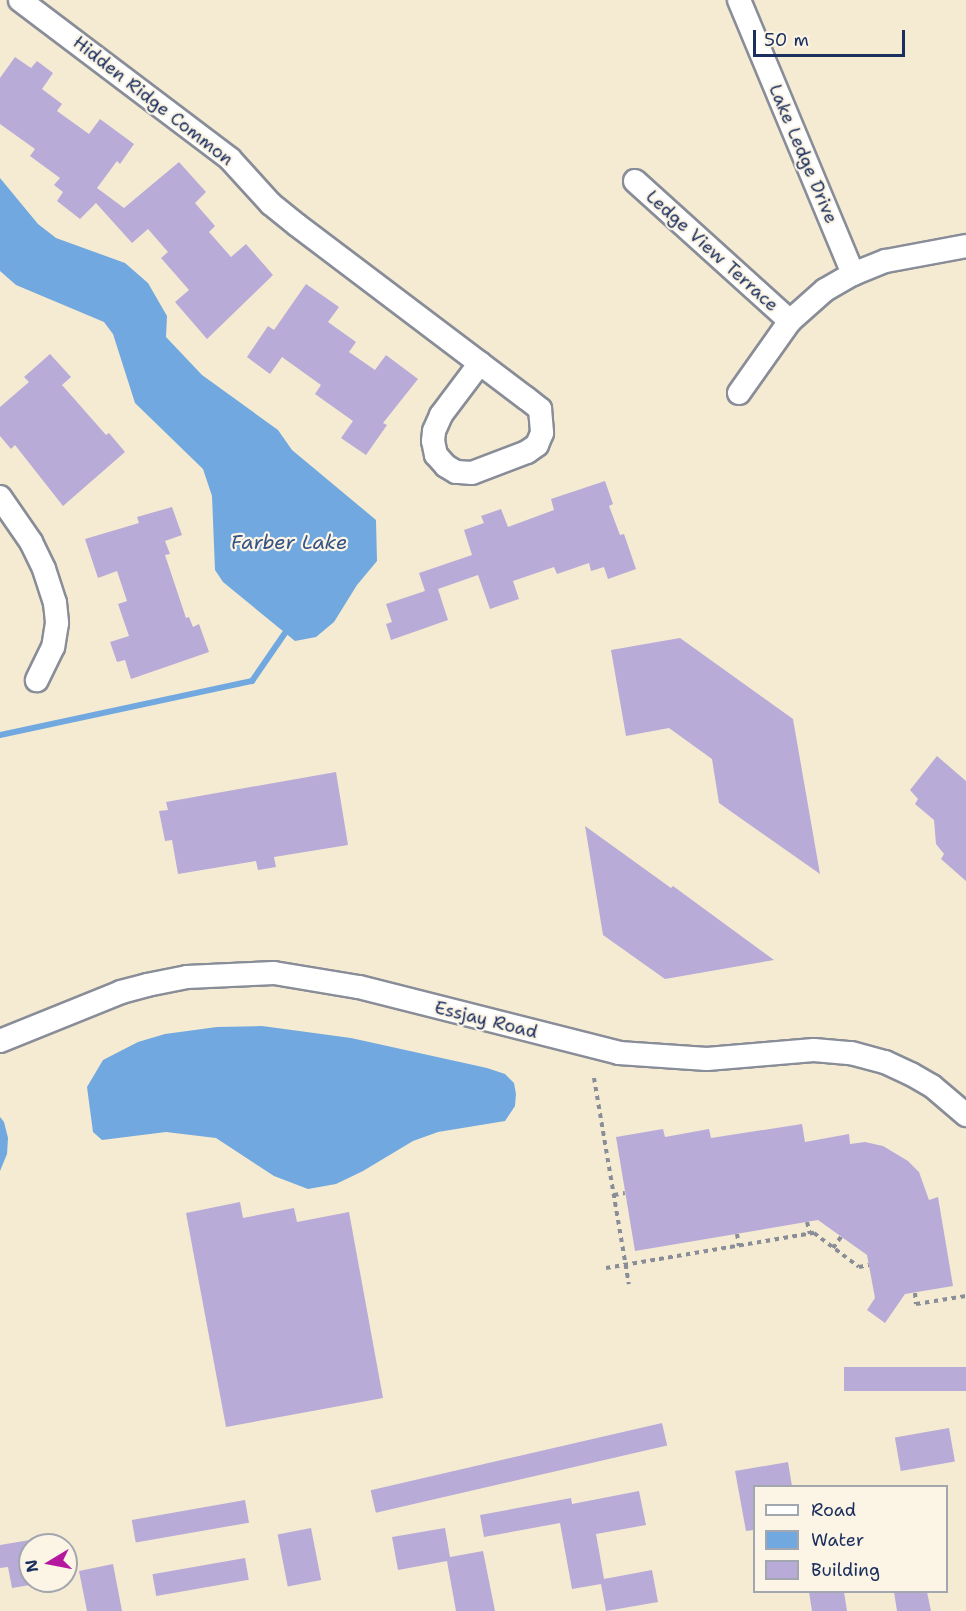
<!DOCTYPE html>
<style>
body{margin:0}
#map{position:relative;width:966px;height:1611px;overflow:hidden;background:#f5ebd2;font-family:"Shantell Sans",sans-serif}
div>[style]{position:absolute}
.water>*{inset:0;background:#70a8df}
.stream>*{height:6px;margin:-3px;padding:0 3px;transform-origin:3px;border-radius:3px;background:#70a8df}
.building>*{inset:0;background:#b8abd8;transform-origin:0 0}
.path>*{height:4px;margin-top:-2px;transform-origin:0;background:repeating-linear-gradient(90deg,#888d98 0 4.5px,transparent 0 9px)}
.roads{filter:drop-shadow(2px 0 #888d98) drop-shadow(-2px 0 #888d98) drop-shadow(0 2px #888d98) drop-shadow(0 -2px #888d98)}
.minor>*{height:22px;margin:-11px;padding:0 11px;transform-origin:11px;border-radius:11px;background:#fff}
span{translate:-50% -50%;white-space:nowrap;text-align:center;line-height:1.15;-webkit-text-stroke:4.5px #fcf5e5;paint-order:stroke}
.street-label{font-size:18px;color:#1b2f5e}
.water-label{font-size:20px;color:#355385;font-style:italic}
.legend{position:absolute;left:753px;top:1485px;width:195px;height:108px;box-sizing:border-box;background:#fcf5e5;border:2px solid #a2a6af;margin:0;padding:8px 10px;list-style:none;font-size:18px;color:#1b2f5e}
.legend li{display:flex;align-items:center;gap:12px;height:30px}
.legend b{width:30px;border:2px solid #a2a6af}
.north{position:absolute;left:18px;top:1533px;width:60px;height:60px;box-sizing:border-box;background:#fcf5e5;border:2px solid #a2a6af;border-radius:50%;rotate:260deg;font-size:16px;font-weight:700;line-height:24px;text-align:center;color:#1b2f5e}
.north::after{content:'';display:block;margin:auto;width:21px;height:27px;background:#b5179e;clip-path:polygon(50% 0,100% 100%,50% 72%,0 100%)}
.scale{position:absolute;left:753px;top:30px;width:152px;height:27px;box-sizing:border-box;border:3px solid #1b2f5e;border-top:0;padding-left:8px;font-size:18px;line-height:21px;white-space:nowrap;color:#1b2f5e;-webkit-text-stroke:4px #fcf5e5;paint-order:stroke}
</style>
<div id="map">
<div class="water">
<div style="clip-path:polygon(0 178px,38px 224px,56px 238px,125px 263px,148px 283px,167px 316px,166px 337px,202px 375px,278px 430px,292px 450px,376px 520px,377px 561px,357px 585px,334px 622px,316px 637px,295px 641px,223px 582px,215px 570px,212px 496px,203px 469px,135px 403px,113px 334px,104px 322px,16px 285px,0 271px)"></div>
<div style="clip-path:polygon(262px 1026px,351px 1038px,487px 1068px,505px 1074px,514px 1083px,516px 1094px,515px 1106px,505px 1121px,438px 1132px,413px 1141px,363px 1171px,336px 1184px,308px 1189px,274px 1176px,216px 1138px,166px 1132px,102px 1140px,93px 1132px,87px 1087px,103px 1060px,138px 1042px,165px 1034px,217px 1027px)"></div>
<div style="clip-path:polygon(0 1117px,4px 1122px,8px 1138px,7px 1154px,0 1171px)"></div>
</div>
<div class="stream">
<div style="left:0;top:735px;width:258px;rotate:-12.1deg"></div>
<div style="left:252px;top:681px;width:58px;rotate:-55.5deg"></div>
</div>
<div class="building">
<div style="clip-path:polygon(15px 57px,31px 68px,37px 61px,53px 73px,42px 89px,62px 104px,57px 111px,89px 134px,100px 119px,134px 144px,120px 164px,117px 161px,97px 188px,124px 208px,179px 162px,206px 192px,195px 203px,215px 226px,209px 232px,231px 257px,246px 244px,273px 275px,207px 339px,175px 302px,189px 290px,161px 258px,168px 252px,148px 229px,132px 243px,96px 203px,80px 219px,57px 201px,63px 192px,54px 185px,60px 178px,30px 156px,35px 149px,0 124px,0 78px)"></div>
<div style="clip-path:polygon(306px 284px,339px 307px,328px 322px,356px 342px,349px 352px,375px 370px,386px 355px,418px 379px,383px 423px,387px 425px,366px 455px,341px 438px,353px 421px,315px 394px,321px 385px,282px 357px,270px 374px,247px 357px,268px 326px,274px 330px)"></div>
<div style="clip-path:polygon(50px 354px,71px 377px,62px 385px,106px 435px,109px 433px,125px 452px,63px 506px,15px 445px,11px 449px,0 436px,0 407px,29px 382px,24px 377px)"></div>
<div style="clip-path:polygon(605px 481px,613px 504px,609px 506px,620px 535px,624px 534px,636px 569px,608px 579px,604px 567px,591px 571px,589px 563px,557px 574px,554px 567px,513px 581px,519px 599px,490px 609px,478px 575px,438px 589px,448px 620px,391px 640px,386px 624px,392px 622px,386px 604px,425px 591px,419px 573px,472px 555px,464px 530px,484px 523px,481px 516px,501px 509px,508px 527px,554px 510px,551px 499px)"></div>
<div style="clip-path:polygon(172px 507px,182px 535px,165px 541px,170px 554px,165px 555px,186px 618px,189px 617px,193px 627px,199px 624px,209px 652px,131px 679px,125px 660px,117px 662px,110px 642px,129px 636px,118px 604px,127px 601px,117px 571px,98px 578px,85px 539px,139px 523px,137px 517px)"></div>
<div style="clip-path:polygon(680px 638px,793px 719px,820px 874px,719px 803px,712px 759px,669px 728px,626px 736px,611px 650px)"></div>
<div style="clip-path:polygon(937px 756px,966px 781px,966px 881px,941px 859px,944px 854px,936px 844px,934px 820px,915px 804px,918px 799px,910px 790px)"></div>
<div style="clip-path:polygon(336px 772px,348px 845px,274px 857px,276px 867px,258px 870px,256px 861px,178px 874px,172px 840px,165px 841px,159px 811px,168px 810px,166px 802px)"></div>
<div style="clip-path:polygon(585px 826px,671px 888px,673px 886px,774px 960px,665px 979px,603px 935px)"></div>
<div style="clip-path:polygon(802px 1124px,805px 1142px,849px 1134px,850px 1144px,865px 1142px,883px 1146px,908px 1161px,919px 1172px,929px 1200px,938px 1197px,953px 1286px,905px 1294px,885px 1323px,867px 1310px,875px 1298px,867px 1255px,818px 1220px,635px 1251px,616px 1137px,663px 1129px,665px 1137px,709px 1129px,711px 1138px)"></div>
<div style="clip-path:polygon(240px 1202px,243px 1218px,294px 1208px,297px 1222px,349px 1212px,383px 1398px,226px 1427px,186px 1213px)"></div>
<div style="left:966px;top:1367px;width:24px;height:122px;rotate:90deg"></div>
<div style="left:662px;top:1423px;width:23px;height:299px;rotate:77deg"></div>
<div style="left:949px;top:1428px;width:34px;height:55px;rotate:80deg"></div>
<div style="clip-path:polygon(788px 1462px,792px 1486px,754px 1486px,754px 1530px,746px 1531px,735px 1471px)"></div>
<div style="clip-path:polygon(639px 1491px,646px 1525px,596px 1534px,604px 1579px,652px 1570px,658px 1602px,606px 1611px,601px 1584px,572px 1589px,560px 1523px,484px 1537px,480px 1515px,571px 1498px,572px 1504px)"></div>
<div style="left:245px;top:1500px;width:23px;height:115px;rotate:80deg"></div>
<div style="left:311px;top:1528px;width:53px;height:34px;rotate:79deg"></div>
<div style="clip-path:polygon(445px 1528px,450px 1557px,483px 1551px,495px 1611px,456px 1611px,447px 1561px,398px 1570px,392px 1537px)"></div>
<div style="clip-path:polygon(30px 1540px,30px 1585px,12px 1588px,8px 1567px,0 1568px,0 1545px)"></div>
<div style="left:245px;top:1558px;width:22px;height:94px;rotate:80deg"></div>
<div style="clip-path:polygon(113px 1564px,122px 1611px,87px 1611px,79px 1571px)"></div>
<div style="clip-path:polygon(809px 1592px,844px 1592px,847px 1611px,812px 1611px)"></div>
<div style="clip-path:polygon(894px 1592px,927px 1592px,931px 1611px,897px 1611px)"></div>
</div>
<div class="path">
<div style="left:594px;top:1078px;width:209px;rotate:80.4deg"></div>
<div style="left:614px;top:1195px;width:11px;rotate:-10deg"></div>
<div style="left:807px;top:1222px;width:12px;rotate:76deg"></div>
<div style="left:737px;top:1234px;width:12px;rotate:81deg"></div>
<div style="left:833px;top:1248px;width:14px;rotate:-54deg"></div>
<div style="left:606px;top:1268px;width:211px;rotate:-9.6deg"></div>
<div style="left:814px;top:1233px;width:56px;rotate:37.1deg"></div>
<div style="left:859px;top:1267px;width:10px;rotate:-11deg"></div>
<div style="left:915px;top:1293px;width:11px;rotate:85deg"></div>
<div style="left:916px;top:1304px;width:51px;rotate:-9.1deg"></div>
</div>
<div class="roads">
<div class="minor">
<div style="left:20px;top:0;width:263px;rotate:37.1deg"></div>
<div style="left:230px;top:159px;width:61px;rotate:47.7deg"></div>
<div style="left:271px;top:204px;width:33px;rotate:39deg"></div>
<div style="left:297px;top:225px;width:287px;rotate:37.1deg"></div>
<div style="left:526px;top:398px;width:18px;rotate:38deg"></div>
<div style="left:540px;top:409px;width:24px;rotate:85deg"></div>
<div style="left:542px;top:433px;width:13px;rotate:113deg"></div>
<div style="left:537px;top:445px;width:12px;rotate:145deg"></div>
<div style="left:527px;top:452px;width:59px;rotate:159.1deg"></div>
<div style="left:472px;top:473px;width:16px;rotate:-176deg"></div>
<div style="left:456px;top:472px;width:12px;rotate:-149deg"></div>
<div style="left:446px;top:466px;width:15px;rotate:-132deg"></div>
<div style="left:436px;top:455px;width:14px;rotate:-102deg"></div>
<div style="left:433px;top:441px;width:10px;rotate:-84deg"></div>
<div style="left:434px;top:431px;width:17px;rotate:-66deg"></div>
<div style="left:441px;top:415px;width:65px;rotate:-53.1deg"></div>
<div style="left:739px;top:0;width:297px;rotate:67.4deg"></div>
<div style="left:635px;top:181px;width:209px;rotate:42.1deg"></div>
<div style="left:739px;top:393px;width:88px;rotate:-54.7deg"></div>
<div style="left:790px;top:321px;width:47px;rotate:-41.5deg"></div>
<div style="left:825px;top:290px;width:32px;rotate:-30deg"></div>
<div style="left:853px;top:274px;width:35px;rotate:-22deg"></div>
<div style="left:886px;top:261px;width:81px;rotate:-10.6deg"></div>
<div style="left:0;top:497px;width:55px;rotate:55.4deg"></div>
<div style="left:31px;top:542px;width:30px;rotate:64deg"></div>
<div style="left:44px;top:569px;width:36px;rotate:72deg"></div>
<div style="left:55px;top:603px;width:20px;rotate:84deg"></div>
<div style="left:57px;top:623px;width:24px;rotate:99deg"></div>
<div style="left:53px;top:647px;width:37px;rotate:116deg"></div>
<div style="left:0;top:1041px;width:131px;rotate:-22deg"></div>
<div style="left:121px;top:992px;width:27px;rotate:-15deg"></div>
<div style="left:147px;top:985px;width:41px;rotate:-11.3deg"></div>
<div style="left:187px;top:977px;width:87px;rotate:-2.6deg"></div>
<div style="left:274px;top:973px;width:86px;rotate:9.4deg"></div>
<div style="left:359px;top:987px;width:268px;rotate:14.2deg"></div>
<div style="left:619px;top:1053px;width:88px;rotate:3.9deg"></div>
<div style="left:707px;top:1059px;width:107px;rotate:-4.8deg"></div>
<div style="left:814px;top:1050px;width:37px;rotate:5deg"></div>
<div style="left:851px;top:1053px;width:35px;rotate:15deg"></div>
<div style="left:885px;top:1062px;width:29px;rotate:25deg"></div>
<div style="left:911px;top:1074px;width:24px;rotate:30deg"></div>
<div style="left:932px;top:1086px;width:45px;rotate:40.5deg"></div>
</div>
</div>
<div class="street-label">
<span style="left:153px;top:101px;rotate:38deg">Hidden Ridge Common</span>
<span style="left:803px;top:154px;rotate:67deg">Lake Ledge Drive</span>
<span style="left:712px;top:251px;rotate:42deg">Ledge View Terrace</span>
<span style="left:486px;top:1020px;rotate:14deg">Essjay Road</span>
</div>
<div class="water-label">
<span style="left:289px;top:542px">Farber Lake</span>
</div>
<ul class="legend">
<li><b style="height:8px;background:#fff"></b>Road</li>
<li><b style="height:16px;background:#70a8df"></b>Water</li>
<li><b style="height:16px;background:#b8abd8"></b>Building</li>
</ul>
<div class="north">N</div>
<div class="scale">50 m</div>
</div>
